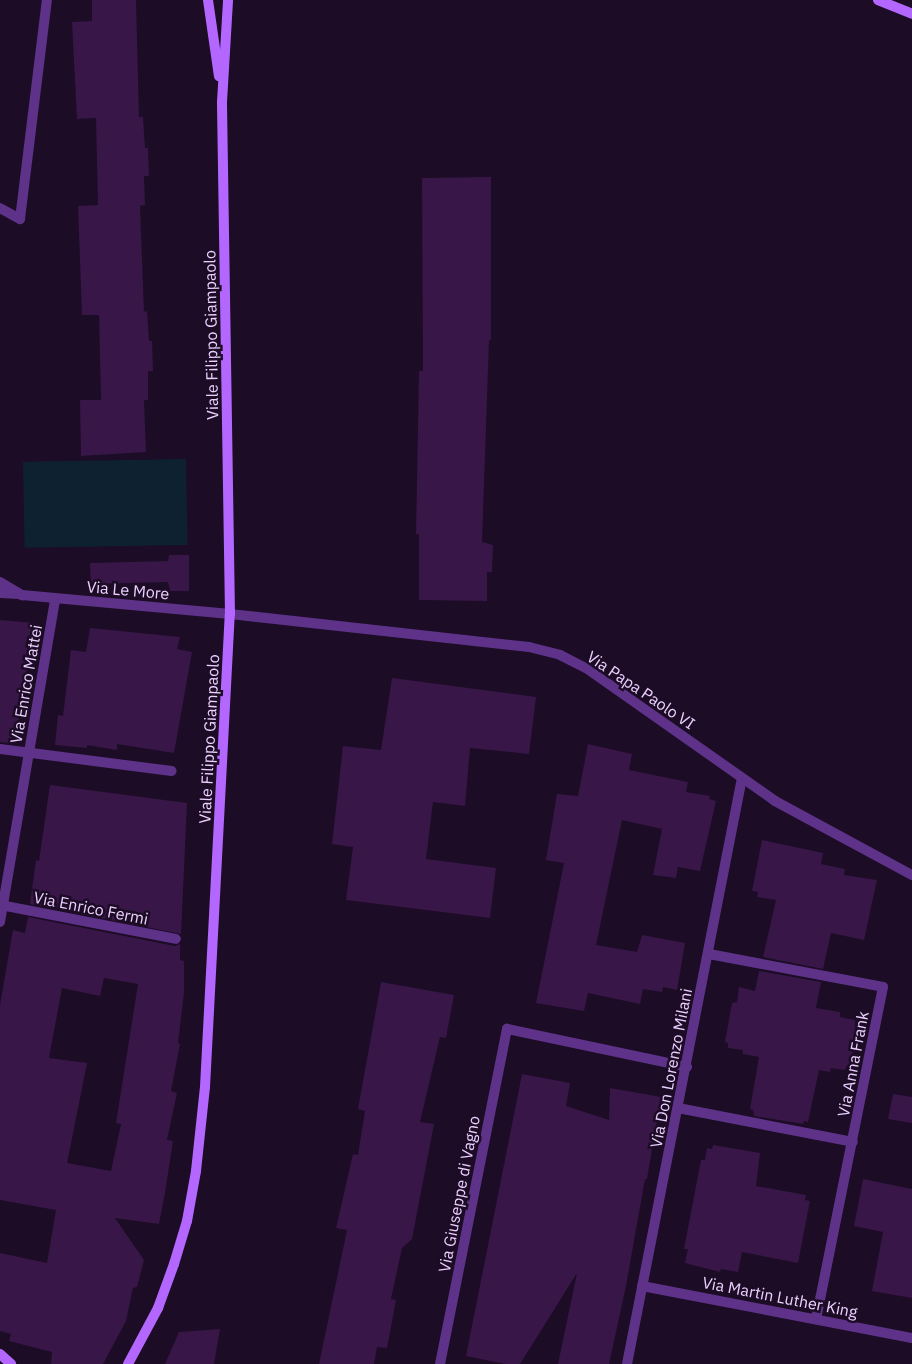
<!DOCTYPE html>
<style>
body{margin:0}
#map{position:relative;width:912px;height:1364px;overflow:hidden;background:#1c0c25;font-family:"IBM Plex Sans",sans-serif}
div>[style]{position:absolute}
.green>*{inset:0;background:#0e2130;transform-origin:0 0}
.building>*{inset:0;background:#381648}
.street>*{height:10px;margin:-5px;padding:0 5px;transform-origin:5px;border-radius:5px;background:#5f328a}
.secondary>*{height:10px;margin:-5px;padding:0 5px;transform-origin:5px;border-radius:5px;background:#b467ff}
span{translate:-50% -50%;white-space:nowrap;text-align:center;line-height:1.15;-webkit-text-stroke:5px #1c0c25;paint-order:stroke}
.street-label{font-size:16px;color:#ecd0ff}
</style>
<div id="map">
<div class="green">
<div style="left:186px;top:459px;width:86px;height:163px;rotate:89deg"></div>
</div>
<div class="building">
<div style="clip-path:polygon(92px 0,136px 0,139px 117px,143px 117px,145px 148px,148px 148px,149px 176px,144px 176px,145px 205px,140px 206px,144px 312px,147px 311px,149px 341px,152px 341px,153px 371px,148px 371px,148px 400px,144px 400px,146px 452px,81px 456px,80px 400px,101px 400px,99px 315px,82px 315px,78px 206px,98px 205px,96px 118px,77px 119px,72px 22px,92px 21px)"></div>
<div style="clip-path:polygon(491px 177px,491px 340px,489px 340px,482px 542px,493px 545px,492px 572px,487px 572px,487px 601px,419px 600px,419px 534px,416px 534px,419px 371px,423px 371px,422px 178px)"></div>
<div style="clip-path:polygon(169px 555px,189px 555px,189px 591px,170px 591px,168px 582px,91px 584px,90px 563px,168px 561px)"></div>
<div style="clip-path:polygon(0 620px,34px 623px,15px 744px,0 742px)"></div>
<div style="clip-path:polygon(90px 628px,180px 637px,177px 649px,192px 652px,174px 753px,117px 744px,117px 750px,87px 745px,87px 748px,55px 745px,58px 715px,63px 716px,71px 650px,86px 652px)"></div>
<div style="clip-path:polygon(392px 678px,536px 697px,529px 754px,470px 748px,465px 806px,433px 802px,426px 859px,496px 868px,490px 918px,346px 900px,353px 847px,332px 844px,343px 746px,381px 750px)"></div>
<div style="clip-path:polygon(588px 744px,632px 754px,629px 770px,688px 782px,686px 792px,710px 796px,709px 799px,716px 801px,700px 871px,678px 867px,676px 878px,653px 875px,662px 829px,622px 820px,596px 945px,637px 952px,642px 935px,685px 943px,677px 990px,663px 987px,662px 992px,643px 989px,640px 1004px,588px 993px,584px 1011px,536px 1003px,564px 863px,546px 860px,557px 794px,578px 796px)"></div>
<div style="clip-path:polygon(50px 785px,187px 803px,181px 934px,30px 904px,36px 860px,39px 861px)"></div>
<div style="clip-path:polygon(762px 840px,823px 853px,821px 864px,845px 869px,844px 875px,877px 880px,864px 940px,831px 933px,823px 969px,763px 957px,776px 900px,757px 897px,758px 892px,752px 891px)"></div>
<div style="clip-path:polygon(evenodd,28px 917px,175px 946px,180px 944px,180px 960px,184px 961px,184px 993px,178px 1043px,180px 1044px,171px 1091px,177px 1093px,167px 1140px,173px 1141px,165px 1193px,159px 1224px,115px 1218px,144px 1260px,137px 1287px,133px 1288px,126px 1321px,103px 1364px,51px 1364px,52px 1352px,9px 1341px,11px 1334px,0 1331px,0 1253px,47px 1263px,56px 1210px,0 1200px,0 1005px,13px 930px,25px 933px,28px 917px,104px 978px,138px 984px,116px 1123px,121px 1124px,111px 1171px,67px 1163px,87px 1063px,49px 1058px,62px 988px,100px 996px,104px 978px)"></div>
<div style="clip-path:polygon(759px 971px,821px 982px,816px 1008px,840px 1012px,840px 1017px,855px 1020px,855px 1025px,858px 1025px,850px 1065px,847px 1065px,845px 1070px,831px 1068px,830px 1072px,819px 1070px,808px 1122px,804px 1121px,803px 1124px,754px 1116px,753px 1110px,750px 1109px,759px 1057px,743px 1054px,743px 1050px,728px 1048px,728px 1043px,725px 1042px,732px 1003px,737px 1002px,739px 987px,755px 991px)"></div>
<div style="clip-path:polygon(381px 982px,454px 995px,446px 1038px,440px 1037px,420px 1122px,434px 1124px,412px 1239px,402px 1248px,391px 1299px,396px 1300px,387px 1348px,377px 1347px,374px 1364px,319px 1364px,347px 1230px,336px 1228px,353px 1154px,358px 1155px,365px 1111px,358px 1109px)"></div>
<div style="clip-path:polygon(522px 1074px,570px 1083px,566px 1106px,609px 1120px,610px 1088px,661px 1097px,647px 1179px,645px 1179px,626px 1286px,609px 1364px,558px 1364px,577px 1273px,520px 1364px,505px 1364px,466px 1356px)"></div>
<div style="clip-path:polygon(893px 1094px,912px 1097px,912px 1123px,888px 1119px)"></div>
<div style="clip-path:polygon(713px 1145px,760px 1153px,756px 1186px,806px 1195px,805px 1200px,810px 1201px,798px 1263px,742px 1252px,738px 1272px,721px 1269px,720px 1272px,685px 1263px,688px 1249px,684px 1249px,701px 1160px,705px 1160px,707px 1148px,712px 1149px)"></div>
<div style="clip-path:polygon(863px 1179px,912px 1189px,912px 1298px,872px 1291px,883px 1232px,854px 1226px)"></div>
<div style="clip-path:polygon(220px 1329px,214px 1364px,165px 1364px,179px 1332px)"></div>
</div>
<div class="street">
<div style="left:0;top:208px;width:23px;rotate:29deg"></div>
<div style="left:20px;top:219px;width:221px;rotate:-83deg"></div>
<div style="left:0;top:582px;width:26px;rotate:31deg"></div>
<div style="left:22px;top:595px;width:209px;rotate:5.2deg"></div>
<div style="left:230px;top:614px;width:301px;rotate:6.3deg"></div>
<div style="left:529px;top:647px;width:32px;rotate:14deg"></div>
<div style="left:560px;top:655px;width:29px;rotate:27deg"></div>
<div style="left:586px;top:668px;width:231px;rotate:35.1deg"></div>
<div style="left:775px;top:801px;width:156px;rotate:28.4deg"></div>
<div style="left:0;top:593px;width:19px;rotate:3deg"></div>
<div style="left:0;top:749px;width:173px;rotate:7.3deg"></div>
<div style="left:0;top:905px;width:179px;rotate:10.9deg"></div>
<div style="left:0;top:922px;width:328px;rotate:-80.3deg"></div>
<div style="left:709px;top:954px;width:177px;rotate:10.7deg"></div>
<div style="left:883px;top:987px;width:339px;rotate:101.4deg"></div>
<div style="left:678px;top:1108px;width:178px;rotate:11deg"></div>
<div style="left:642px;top:1286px;width:275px;rotate:10.9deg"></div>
<div style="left:440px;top:1364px;width:342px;rotate:-78.7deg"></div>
<div style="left:507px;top:1029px;width:184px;rotate:11.9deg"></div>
<div style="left:627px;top:1364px;width:597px;rotate:-78.9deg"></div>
</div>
<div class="secondary">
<div style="left:208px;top:0;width:77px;rotate:81.8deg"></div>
<div style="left:878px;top:0;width:37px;rotate:22deg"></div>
<div style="left:0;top:1354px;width:15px;rotate:42deg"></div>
<div style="left:128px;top:1364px;width:64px;rotate:-61.8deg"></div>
<div style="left:158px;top:1308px;width:47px;rotate:-70deg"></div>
<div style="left:174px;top:1264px;width:45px;rotate:-73.2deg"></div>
<div style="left:187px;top:1221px;width:51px;rotate:-79.8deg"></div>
<div style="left:196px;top:1171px;width:84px;rotate:-83.9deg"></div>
<div style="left:205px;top:1087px;width:474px;rotate:-87deg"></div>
<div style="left:230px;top:614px;width:512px;rotate:-90.9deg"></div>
<div style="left:222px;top:102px;width:102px;rotate:-86.6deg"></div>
</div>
<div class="street-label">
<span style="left:211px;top:335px;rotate:-91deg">Viale Filippo Giampaolo</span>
<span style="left:128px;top:590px;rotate:5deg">Via Le More</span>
<span style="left:26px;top:684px;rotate:-80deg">Via Enrico Mattei</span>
<span style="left:641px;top:690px;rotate:34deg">Via Papa Paolo VI</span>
<span style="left:209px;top:739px;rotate:-87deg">Viale Filippo Giampaolo</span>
<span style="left:91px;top:908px;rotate:11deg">Via Enrico Fermi</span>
<span style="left:853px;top:1064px;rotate:-79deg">Via Anna Frank</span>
<span style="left:671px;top:1068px;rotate:-79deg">Via Don Lorenzo Milani</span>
<span style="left:459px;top:1194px;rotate:-79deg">Via Giuseppe di Vagno</span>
<span style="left:780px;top:1297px;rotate:11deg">Via Martin Luther King</span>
</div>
</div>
